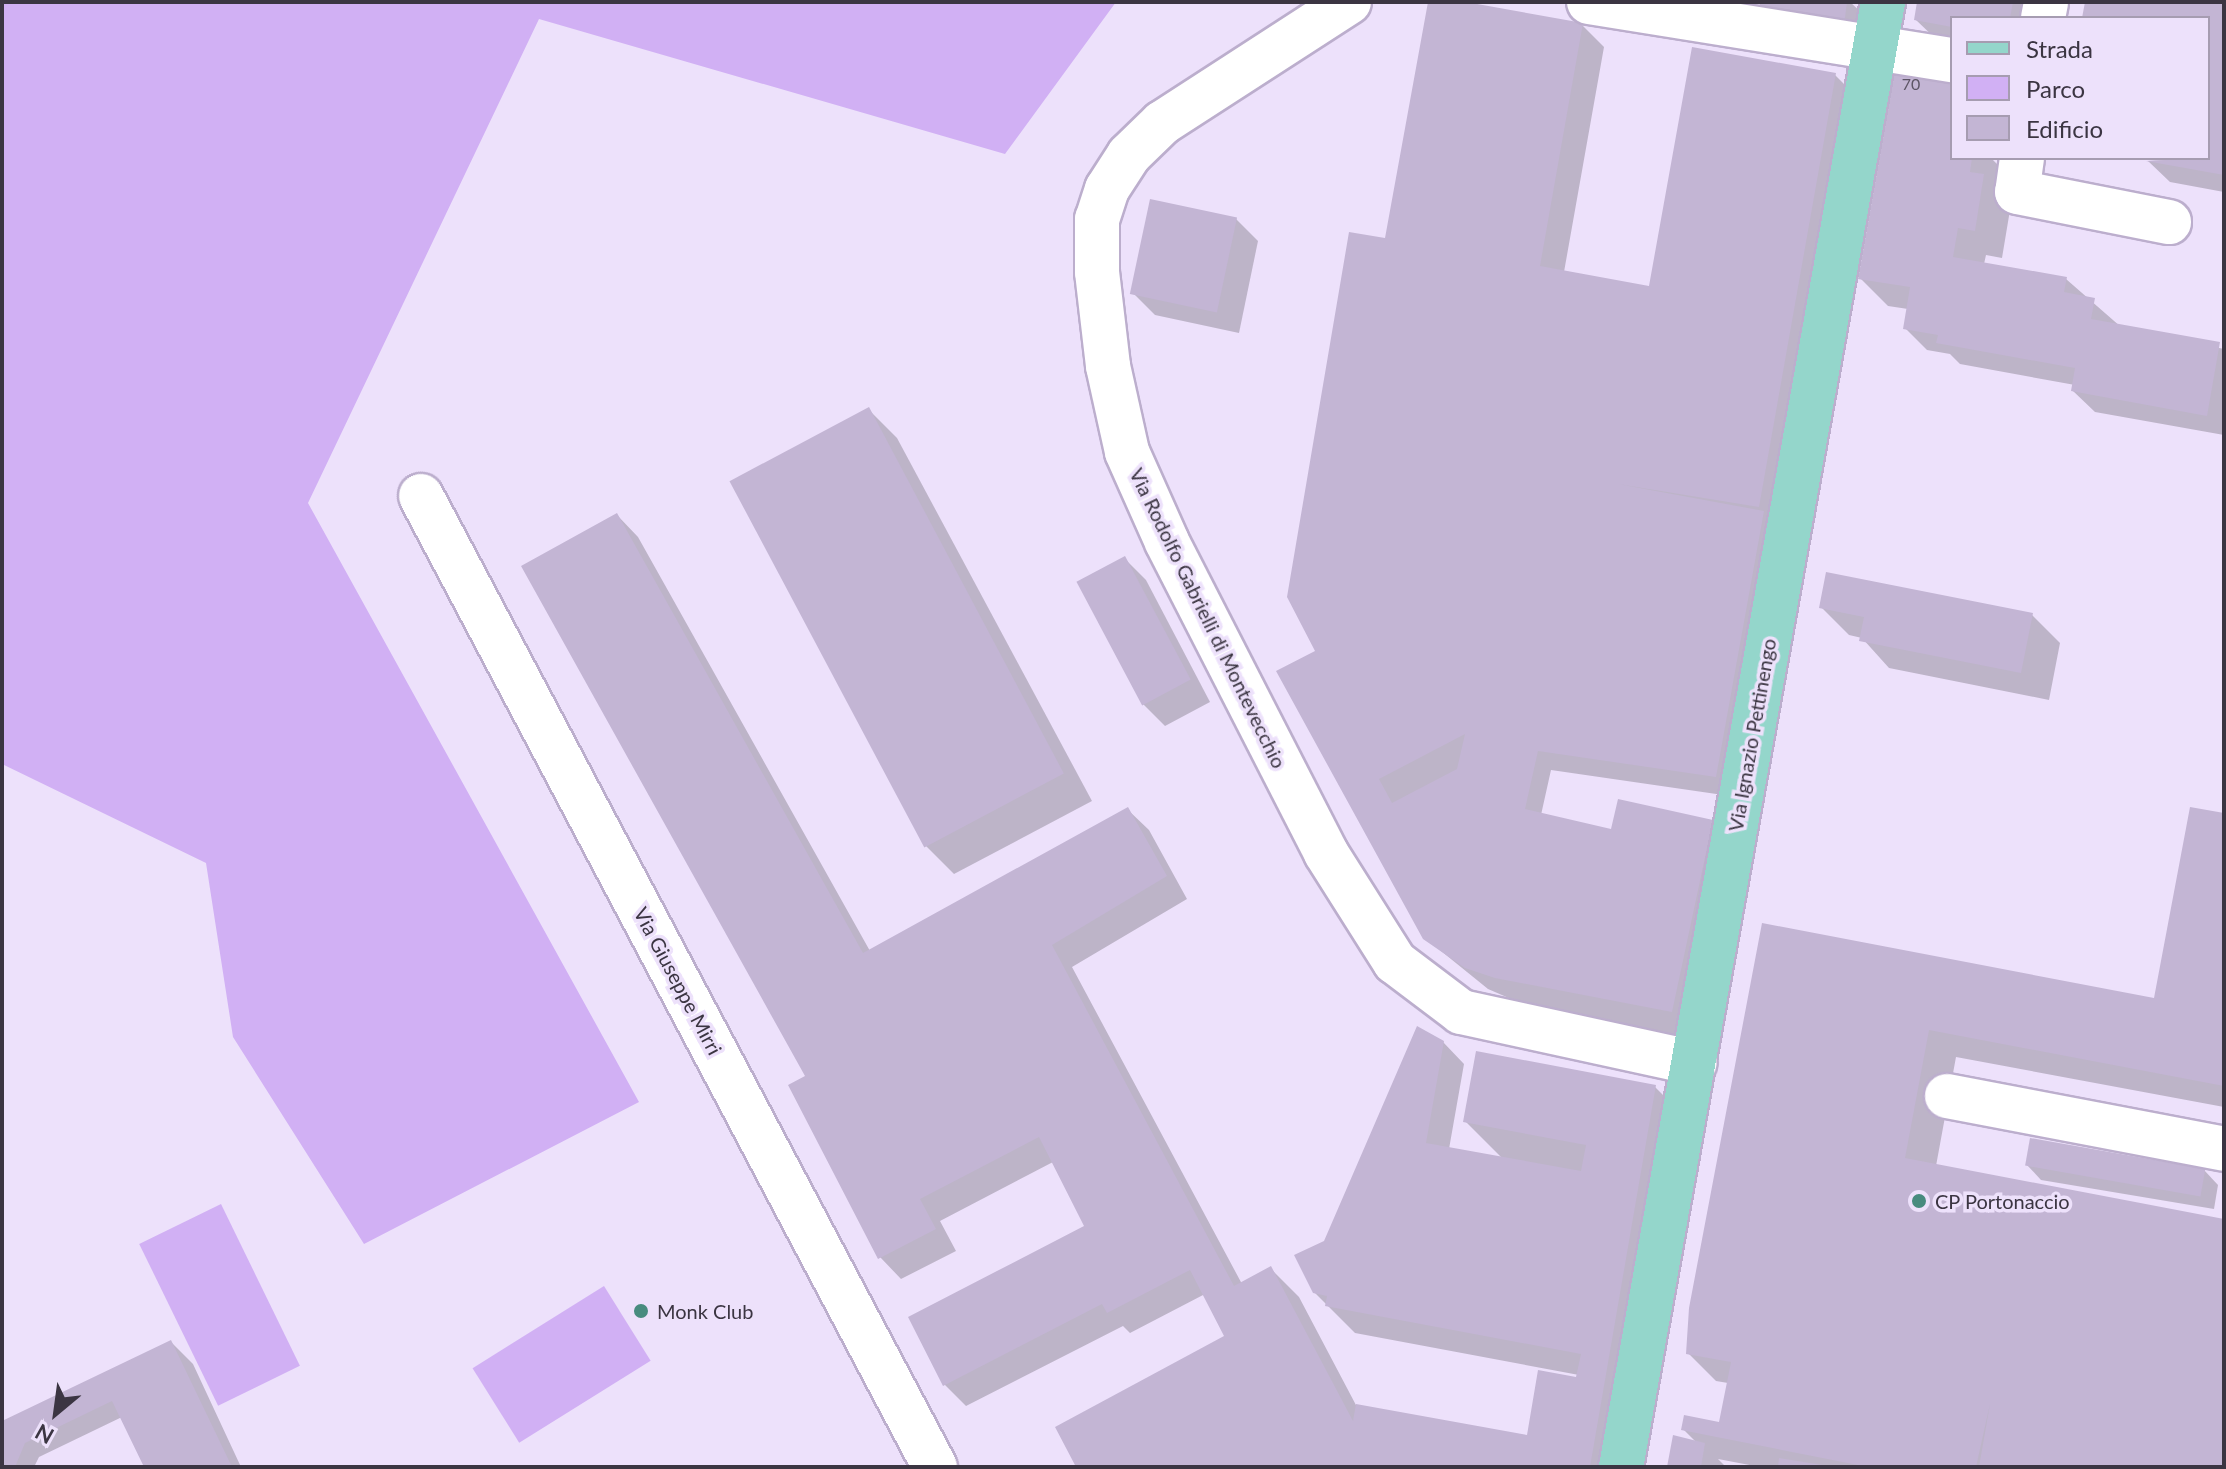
<!DOCTYPE html>
<style>
body{margin:0}
#map{position:relative;width:2226px;height:1469px;overflow:hidden;background:#ede1fb;font-family:Lato,sans-serif}
div>[style]{position:absolute}
.green>*{inset:0;background:#d1b0f4;transform-origin:0 0}
.shadow>*{inset:0;background:#0003}
.building>*{inset:0;background:#c3b5d4;transform-origin:0 0}
.roads{filter:drop-shadow(2px 0 #bcaecd) drop-shadow(-2px 0 #bcaecd) drop-shadow(0 2px #bcaecd) drop-shadow(0 -2px #bcaecd)}
.minor>*{height:44px;margin:-22px;padding:0 22px;transform-origin:22px;border-radius:22px;background:#fff}
.major>*{height:44px;margin:-22px;padding:0 22px;transform-origin:22px;border-radius:22px;background:#94d6cb}
.dots>*{width:22px;height:22px;translate:-50% -50%;box-sizing:border-box;border:4px solid #ede1fb;border-radius:50%}
span{translate:-50% -50%;white-space:nowrap;text-align:center;line-height:1.15;-webkit-text-stroke:7px #ede1fb;paint-order:stroke}
.number-label{font-size:16px;color:#5d5566}
.number-label span{-webkit-text-stroke-width:0}
.street-label{font-size:20px;color:#3b3542}
.poi-label{font-size:20px;color:#3b3542}
.left{translate:0 -50%;text-align:left}
.frame{position:absolute;inset:0;border:4px solid #3b3542;pointer-events:none}
.legend{position:absolute;left:1950px;top:16px;width:260px;height:144px;box-sizing:border-box;background:#ede1fb;border:2px solid #a69cb1;margin:0;padding:10px 14px;list-style:none;font-size:24px;color:#3b3542}
.legend li{display:flex;align-items:center;gap:16px;height:40px}
.legend b{width:40px;border:2px solid #a69cb1}
.north{position:absolute;left:16px;top:1373px;width:80px;height:80px;-webkit-text-stroke:6px #ede1fb;paint-order:stroke;rotate:209deg;font-size:22px;font-weight:700;line-height:32px;text-align:center;color:#3b3542}
.north::after{content:'';display:block;margin:auto;width:28px;height:36px;background:#3b3542;clip-path:polygon(50% 0,100% 100%,50% 72%,0 100%)}
</style>
<div id="map">
<div class="green">
<div style="clip-path:polygon(2px 2px,1116px 2px,1005px 154px,539px 19px,308px 503px,639px 1102px,364px 1244px,233px 1037px,206px 863px,2px 764px)"></div>
<div style="left:221px;top:1204px;width:180px;height:91px;rotate:64deg"></div>
<div style="left:604px;top:1286px;width:88px;height:155px;rotate:58deg"></div>
</div>
<div class="shadow">
<div style="clip-path:polygon(1430px 2px,1582px 25px,1604px 47px,1564px 272px,1651px 288px,1835px 75px,1857px 97px,1737px 797px,1551px 770px,1541px 815px,1613px 831px,1712px 822px,1733px 844px,1699px 1039px,1525px 1005px,1488px 989px,1425px 938px,1318px 652px)"></div>
<div style="clip-path:polygon(1762px 2px,1850px 2px,1862px 13px,1858px 38px)"></div>
<div style="clip-path:polygon(1919px 2px,2038px 2px,2035px 18px,1952px 18px,1952px 44px,1938px 41px,1916px 20px)"></div>
<div style="clip-path:polygon(2087px 2px,2224px 2px,2224px 192px,2170px 182px,2148px 161px,2208px 158px,2208px 18px,2084px 18px)"></div>
<div style="clip-path:polygon(1952px 158px,1991px 158px,2002px 169px,2011px 204px,2002px 258px,1986px 255px,1984px 264px,2066px 279px,2121px 327px,2224px 349px,2224px 435px,2095px 412px,2073px 391px,2075px 385px,1960px 364px,1950px 354px,1927px 350px,1905px 328px,1908px 309px,1888px 306px,1860px 278px)"></div>
<div style="clip-path:polygon(1236px 219px,1258px 241px,1239px 333px,1155px 315px,1133px 293px)"></div>
<div style="clip-path:polygon(869px 410px,897px 438px,1092px 801px,954px 874px,926px 846px)"></div>
<div style="clip-path:polygon(617px 515px,638px 537px,870px 951px,1127px 809px,1149px 830px,1187px 899px,1072px 967px,1242px 1284px,1271px 1269px,1299px 1297px,1357px 1407px,1529px 1437px,1578px 1380px,1579px 1375px,1355px 1333px,1314px 1292px,1325px 1243px,1443px 1042px,1464px 1064px,1449px 1149px,1503px 1159px,1466px 1122px,1655px 1087px,1694px 1126px,1624px 1467px,1078px 1467px,1227px 1337px,1205px 1294px,1130px 1333px,1123px 1326px,966px 1406px,944px 1384px,1087px 1227px,1053px 1162px,940px 1221px,956px 1251px,901px 1279px,880px 1257px,808px 1076px)"></div>
<div style="clip-path:polygon(1124px 558px,1146px 580px,1210px 702px,1165px 726px,1143px 704px)"></div>
<div style="clip-path:polygon(1821px 607px,2032px 615px,2060px 643px,2049px 700px,1889px 668px,1862px 638px,1849px 635px)"></div>
<div style="clip-path:polygon(2224px 815px,2224px 1107px,1956px 1057px,1936px 1166px,2224px 1221px,2224px 1467px,1760px 1467px,1718px 1459px,1726px 1467px,1669px 1467px,1696px 1442px,1683px 1429px,1720px 1424px,1728px 1383px,1716px 1381px,1688px 1353px,1763px 926px,2156px 1001px)"></div>
<div style="clip-path:polygon(2027px 1165px,2204px 1170px,2218px 1185px,2214px 1209px,2041px 1180px)"></div>
<div style="clip-path:polygon(171px 1342px,193px 1364px,241px 1467px,146px 1467px,122px 1417px,39px 1457px,34px 1467px,2px 1467px,2px 1423px)"></div>
</div>
<div class="building">
<div style="clip-path:polygon(evenodd,1428px 2px,1466px 2px,1583px 23px,1540px 266px,1649px 286px,1692px 47px,1836px 73px,1759px 507px,1618px 484px,1764px 511px,1716px 777px,1538px 751px,1525px 809px,1611px 829px,1618px 799px,1713px 820px,1672px 1012px,1495px 978px,1465px 968px,1423px 939px,1276px 671px,1315px 651px,1287px 597px,1349px 232px,1385px 238px,1428px 2px,1465px 734px,1457px 769px,1392px 803px,1379px 779px,1465px 734px)"></div>
<div style="clip-path:polygon(1760px 2px,1847px 2px,1844px 25px,1759px 10px)"></div>
<div style="clip-path:polygon(1917px 2px,2013px 2px,2010px 18px,1952px 18px,1952px 27px,1914px 20px)"></div>
<div style="clip-path:polygon(2085px 2px,2224px 2px,2224px 175px,2146px 161px,2208px 158px,2208px 18px,2082px 18px)"></div>
<div style="clip-path:polygon(1896px 65px,1952px 76px,1952px 158px,1972px 158px,1970px 172px,1984px 174px,1975px 231px,1958px 228px,1953px 257px,2067px 277px,2064px 292px,2095px 298px,2091px 319px,2220px 342px,2207px 416px,2071px 391px,2075px 368px,1936px 343px,1938px 335px,1903px 329px,1910px 287px,1858px 279px)"></div>
<div style="left:1150px;top:199px;width:89px;height:97px;rotate:12deg"></div>
<div style="left:869px;top:407px;width:415px;height:158px;rotate:62deg"></div>
<div style="clip-path:polygon(617px 513px,863px 953px,1128px 807px,1167px 876px,1052px 945px,1234px 1286px,1271px 1266px,1353px 1421px,1356px 1404px,1527px 1435px,1538px 1370px,1576px 1377px,1581px 1354px,1325px 1306px,1327px 1296px,1313px 1293px,1294px 1255px,1324px 1241px,1417px 1026px,1444px 1041px,1426px 1143px,1581px 1171px,1586px 1145px,1463px 1122px,1476px 1051px,1656px 1085px,1590px 1467px,1076px 1467px,1055px 1427px,1224px 1336px,1190px 1270px,1107px 1313px,1102px 1304px,943px 1386px,908px 1317px,1084px 1226px,1039px 1137px,920px 1199px,936px 1229px,878px 1259px,788px 1085px,805px 1076px,521px 566px)"></div>
<div style="left:1125px;top:556px;width:140px;height:55px;rotate:62deg"></div>
<div style="clip-path:polygon(1826px 572px,2033px 613px,2021px 673px,1859px 641px,1864px 617px,1819px 608px)"></div>
<div style="clip-path:polygon(2190px 807px,2224px 813px,2224px 1086px,1929px 1030px,1905px 1158px,2224px 1219px,2224px 1467px,1979px 1467px,1990px 1404px,1976px 1467px,1868px 1467px,1681px 1430px,1684px 1415px,1719px 1422px,1731px 1362px,1686px 1354px,1689px 1308px,1762px 923px,2154px 998px)"></div>
<div style="left:2030px;top:1138px;width:178px;height:28px;rotate:10deg"></div>
<div style="clip-path:polygon(171px 1340px,232px 1467px,144px 1467px,112px 1401px,25px 1443px,15px 1467px,2px 1467px,2px 1421px)"></div>
<div style="clip-path:polygon(1673px 1435px,1705px 1443px,1701px 1467px,1667px 1467px)"></div>
<div style="clip-path:polygon(1779px 1458px,1822px 1465px,1822px 1467px,1778px 1467px)"></div>
</div>
<div class="roads">
<div class="minor">
<div style="left:1349px;top:2px;width:223px;rotate:147.1deg"></div>
<div style="left:1162px;top:123px;width:46px;rotate:135.9deg"></div>
<div style="left:1129px;top:155px;width:40px;rotate:122.9deg"></div>
<div style="left:1107px;top:189px;width:32px;rotate:108deg"></div>
<div style="left:1097px;top:219px;width:53px;rotate:90deg"></div>
<div style="left:1097px;top:272px;width:95px;rotate:83.3deg"></div>
<div style="left:1108px;top:366px;width:88px;rotate:77.5deg"></div>
<div style="left:1127px;top:452px;width:98px;rotate:66deg"></div>
<div style="left:1167px;top:542px;width:349px;rotate:62.9deg"></div>
<div style="left:1326px;top:853px;width:129px;rotate:57.7deg"></div>
<div style="left:1395px;top:962px;width:83px;rotate:37.1deg"></div>
<div style="left:1461px;top:1012px;width:239px;rotate:12.3deg"></div>
<div style="left:1589px;top:2px;width:368px;rotate:9.1deg"></div>
<div style="left:2043px;top:18px;width:16px;rotate:-79deg"></div>
<div style="left:2022px;top:158px;width:34px;rotate:98deg"></div>
<div style="left:2017px;top:192px;width:155px;rotate:11.2deg"></div>
<div style="left:421px;top:496px;width:1099px;rotate:62.11deg"></div>
<div style="left:1947px;top:1096px;width:282px;rotate:10.8deg"></div>
</div>
<div class="major">
<div style="left:1621px;top:1467px;width:1488px;rotate:-79.86deg"></div>
</div>
</div>
<div class="dots">
<div style="left:1919px;top:1201px;background:#488b7f"></div>
<div style="left:641px;top:1311px;background:#488b7f"></div>
</div>
<div class="number-label">
<span style="left:1911px;top:84px">70</span>
</div>
<div class="street-label">
<span style="left:1208px;top:618px;rotate:64deg">Via Rodolfo Gabrielli di Montevecchio</span>
<span style="left:1752px;top:735px;rotate:-80deg">Via Ignazio Pettinengo</span>
<span style="left:678px;top:981px;rotate:62deg">Via Giuseppe Mirri</span>
</div>
<div class="poi-label">
<span class="left" style="left:1935px;top:1201px">CP Portonaccio</span>
<span class="left" style="left:657px;top:1311px">Monk Club</span>
</div>
<div class="frame"></div>
<ul class="legend">
<li><b style="height:10px;background:#94d6cb"></b>Strada</li>
<li><b style="height:22px;background:#d1b0f4"></b>Parco</li>
<li><b style="height:22px;background:#c3b5d4"></b>Edificio</li>
</ul>
<div class="north">N</div>
</div>
